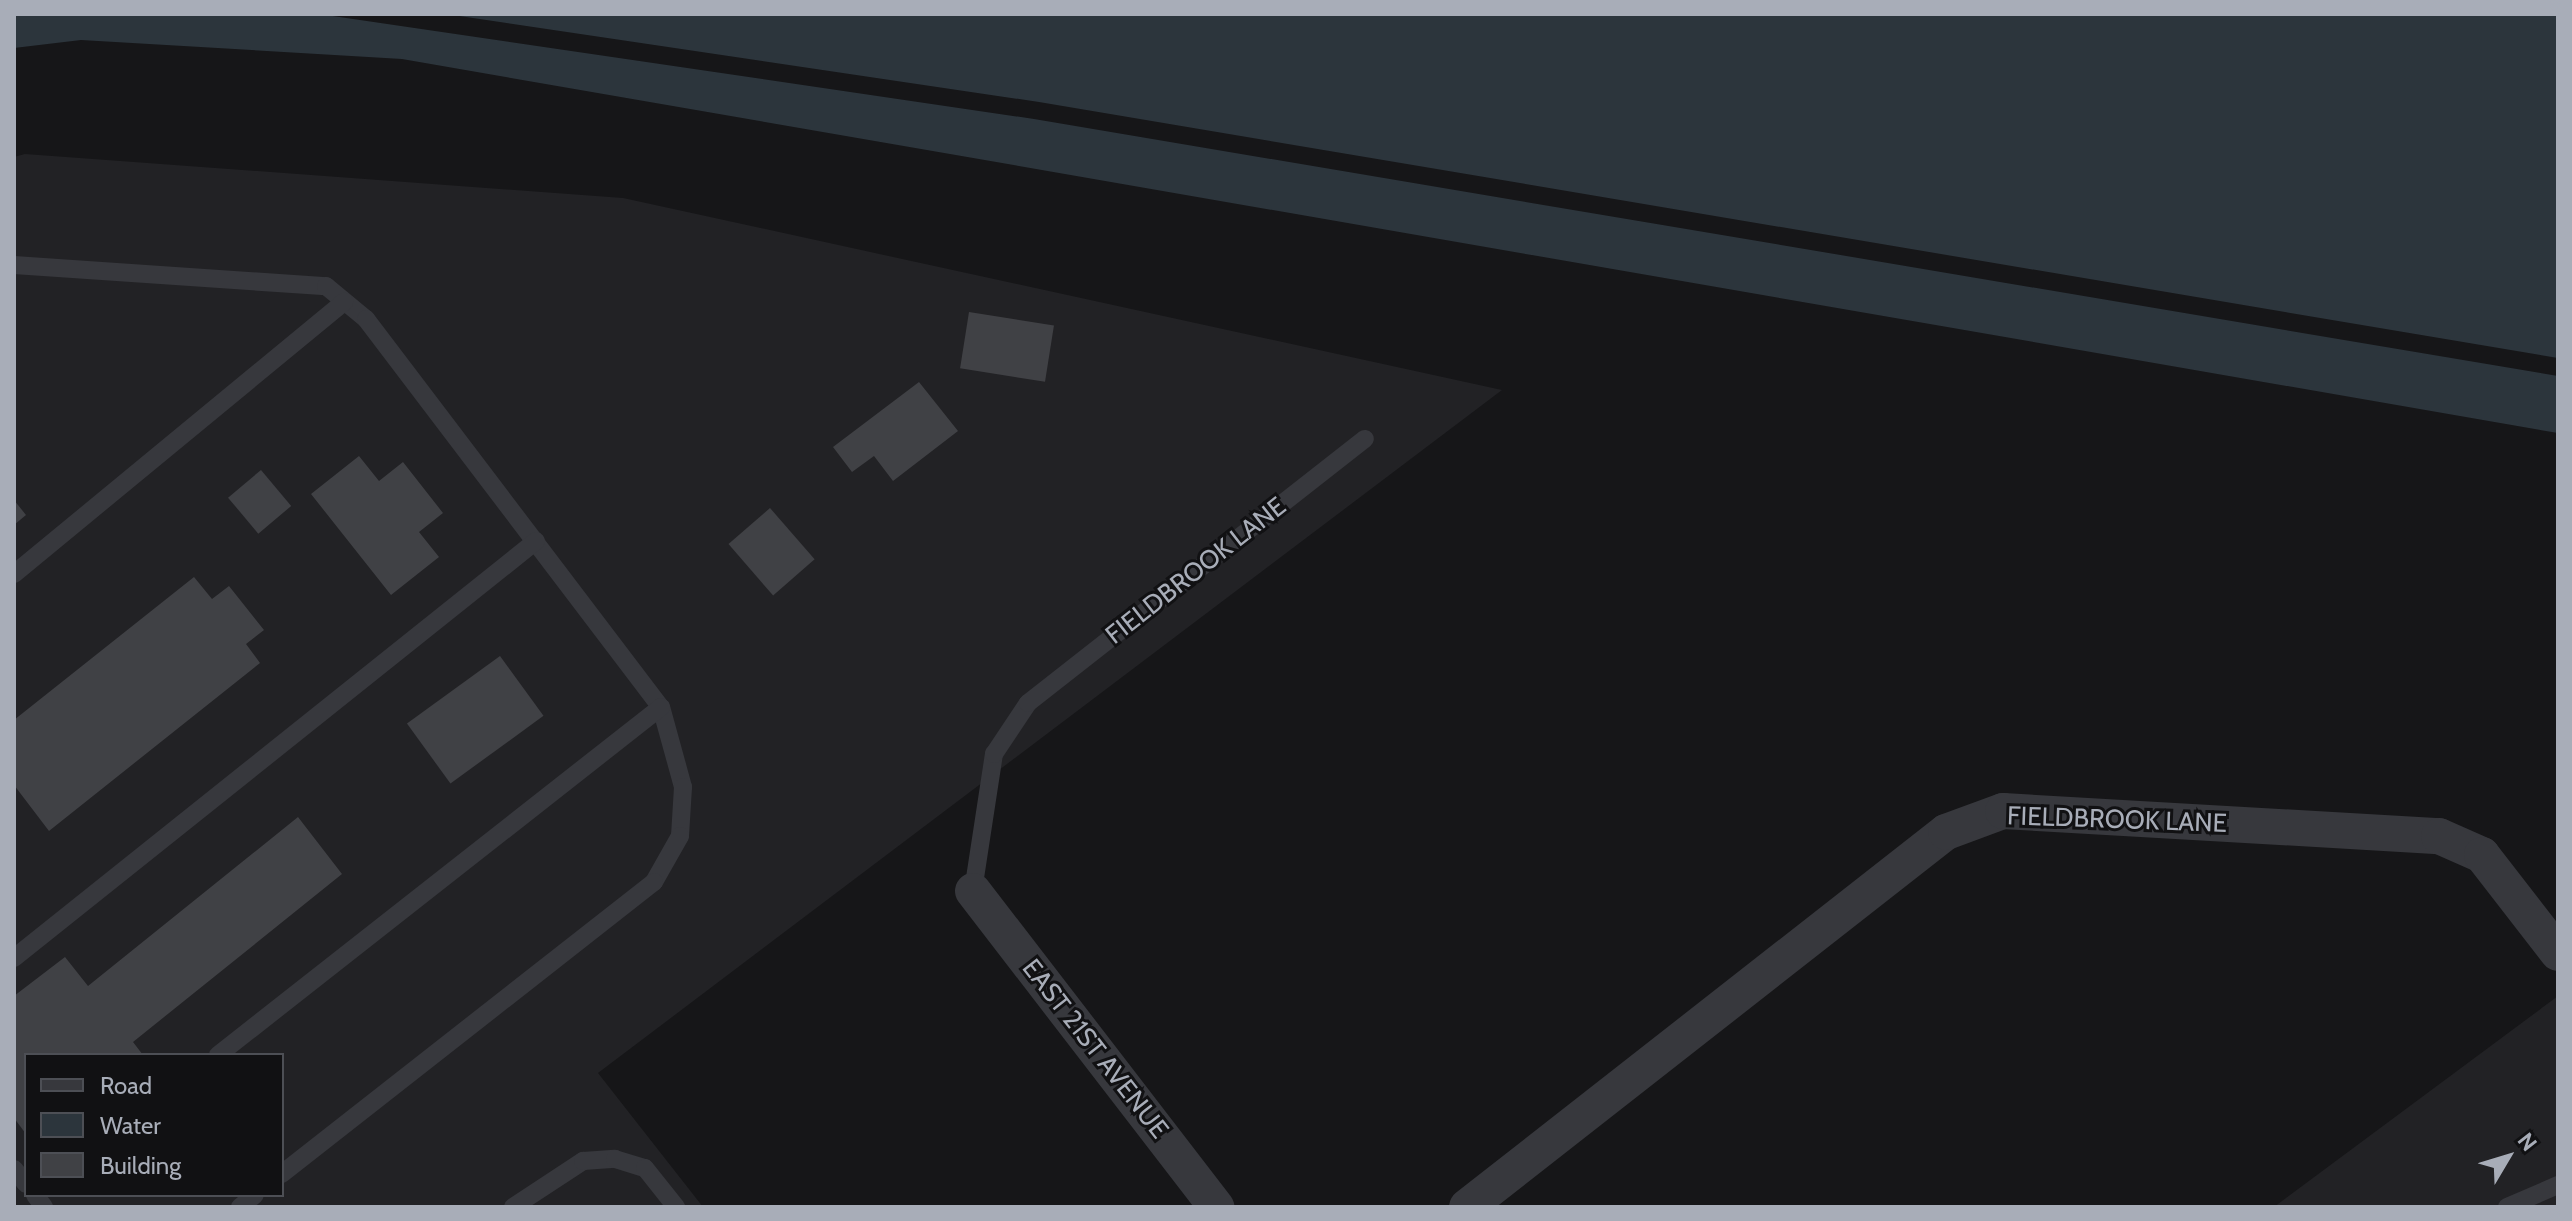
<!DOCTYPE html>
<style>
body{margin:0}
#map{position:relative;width:2572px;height:1221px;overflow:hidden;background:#161618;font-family:Cabin,sans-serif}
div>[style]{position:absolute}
.built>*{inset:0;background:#222225}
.water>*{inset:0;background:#2c353c}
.building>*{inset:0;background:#404145;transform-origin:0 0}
.service>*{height:18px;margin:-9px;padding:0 9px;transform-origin:9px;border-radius:9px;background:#37383d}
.minor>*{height:36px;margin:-18px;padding:0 18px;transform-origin:18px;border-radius:18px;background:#37383d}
span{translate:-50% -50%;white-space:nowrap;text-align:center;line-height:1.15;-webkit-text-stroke:6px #111113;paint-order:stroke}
.street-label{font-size:26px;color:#a8adb8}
.frame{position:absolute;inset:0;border:16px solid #a8adb8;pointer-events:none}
.legend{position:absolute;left:24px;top:1053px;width:260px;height:144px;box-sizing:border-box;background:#111113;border:2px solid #4d4f55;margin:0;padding:10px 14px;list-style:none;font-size:24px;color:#a8adb8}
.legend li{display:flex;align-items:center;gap:16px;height:40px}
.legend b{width:40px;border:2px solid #4d4f55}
.north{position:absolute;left:2468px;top:1117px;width:80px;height:80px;-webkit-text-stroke:6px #111113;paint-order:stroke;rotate:52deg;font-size:22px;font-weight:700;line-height:32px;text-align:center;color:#a8adb8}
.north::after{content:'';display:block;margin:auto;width:28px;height:36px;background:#a8adb8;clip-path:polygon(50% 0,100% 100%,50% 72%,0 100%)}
</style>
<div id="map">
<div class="built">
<div style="clip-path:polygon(evenodd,25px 154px,623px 198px,1502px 390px,598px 1073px,703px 1207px,14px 1207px,14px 157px,25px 154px,26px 1055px,282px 1055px,282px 1195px,26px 1195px,26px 1055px)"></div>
<div style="clip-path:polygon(2558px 996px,2558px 1207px,2274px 1207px)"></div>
</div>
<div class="water">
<div style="clip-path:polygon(14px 14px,319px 14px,1034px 119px,2558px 376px,2558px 433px,402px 59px,81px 40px,14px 48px)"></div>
<div style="clip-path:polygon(446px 14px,2558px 14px,2558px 358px,1039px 102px)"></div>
</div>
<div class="building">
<div style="left:969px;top:312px;width:86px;height:57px;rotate:9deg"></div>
<div style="clip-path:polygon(919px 382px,958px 431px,893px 481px,874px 456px,852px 472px,833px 447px)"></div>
<div style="clip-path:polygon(359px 456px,379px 481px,403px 462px,443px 513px,419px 532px,439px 557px,391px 595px,311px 494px)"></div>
<div style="left:261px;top:470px;width:47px;height:43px;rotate:50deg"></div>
<div style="clip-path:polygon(14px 500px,26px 515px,14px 525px)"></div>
<div style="left:770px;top:508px;width:68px;height:55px;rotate:49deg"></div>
<div style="clip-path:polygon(194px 577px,212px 599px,229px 586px,264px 630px,246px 644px,260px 663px,49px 831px,14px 785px,14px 720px)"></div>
<div style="left:500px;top:656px;width:74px;height:115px;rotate:54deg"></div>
<div style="clip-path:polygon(298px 817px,342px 874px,133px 1042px,143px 1055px,26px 1055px,26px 1134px,14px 1118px,14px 996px,65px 957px,88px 986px)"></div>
</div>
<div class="service">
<div style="left:14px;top:265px;width:313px;rotate:3.9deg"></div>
<div style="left:326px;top:286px;width:52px;rotate:39.5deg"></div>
<div style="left:366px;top:319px;width:487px;rotate:52.8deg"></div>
<div style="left:661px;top:707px;width:83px;rotate:74.6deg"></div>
<div style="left:683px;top:787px;width:49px;rotate:93.5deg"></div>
<div style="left:680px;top:836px;width:53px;rotate:119.5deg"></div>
<div style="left:654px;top:882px;width:473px;rotate:141.9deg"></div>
<div style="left:14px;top:574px;width:428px;rotate:-39.5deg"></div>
<div style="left:973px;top:891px;width:139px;rotate:-81.3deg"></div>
<div style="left:994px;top:754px;width:61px;rotate:-56.3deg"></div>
<div style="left:1028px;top:703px;width:428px;rotate:-38.1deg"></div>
<div style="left:14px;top:958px;width:668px;rotate:-38.62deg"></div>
<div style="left:218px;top:1055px;width:563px;rotate:-38.15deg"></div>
<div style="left:14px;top:1169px;width:19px;rotate:51deg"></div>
<div style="left:35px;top:1195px;width:15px;rotate:53deg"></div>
<div style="left:240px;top:1207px;width:19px;rotate:-39deg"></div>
<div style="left:513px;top:1207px;width:84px;rotate:-33.3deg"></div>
<div style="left:583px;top:1161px;width:32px;rotate:-4deg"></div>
<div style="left:615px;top:1159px;width:31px;rotate:17deg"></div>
<div style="left:645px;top:1168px;width:50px;rotate:51.5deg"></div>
<div style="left:2507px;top:1207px;width:56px;rotate:-23.3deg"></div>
</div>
<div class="minor">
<div style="left:973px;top:891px;width:399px;rotate:52.4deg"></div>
<div style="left:1467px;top:1207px;width:608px;rotate:-38.06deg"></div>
<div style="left:1946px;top:832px;width:61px;rotate:-20.2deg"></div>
<div style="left:2003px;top:811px;width:437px;rotate:3.3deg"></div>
<div style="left:2439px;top:836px;width:47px;rotate:23.8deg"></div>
<div style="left:2482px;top:855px;width:124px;rotate:52.2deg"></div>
</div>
<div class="street-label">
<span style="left:1196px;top:571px;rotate:-38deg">FIELDBROOK LANE</span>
<span style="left:2117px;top:820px;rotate:2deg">FIELDBROOK LANE</span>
<span style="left:1095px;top:1049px;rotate:52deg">EAST 21ST AVENUE</span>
</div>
<div class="frame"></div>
<ul class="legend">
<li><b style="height:10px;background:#37383d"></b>Road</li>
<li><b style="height:22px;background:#2c353c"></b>Water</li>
<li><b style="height:22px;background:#404145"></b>Building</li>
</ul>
<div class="north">N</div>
</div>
